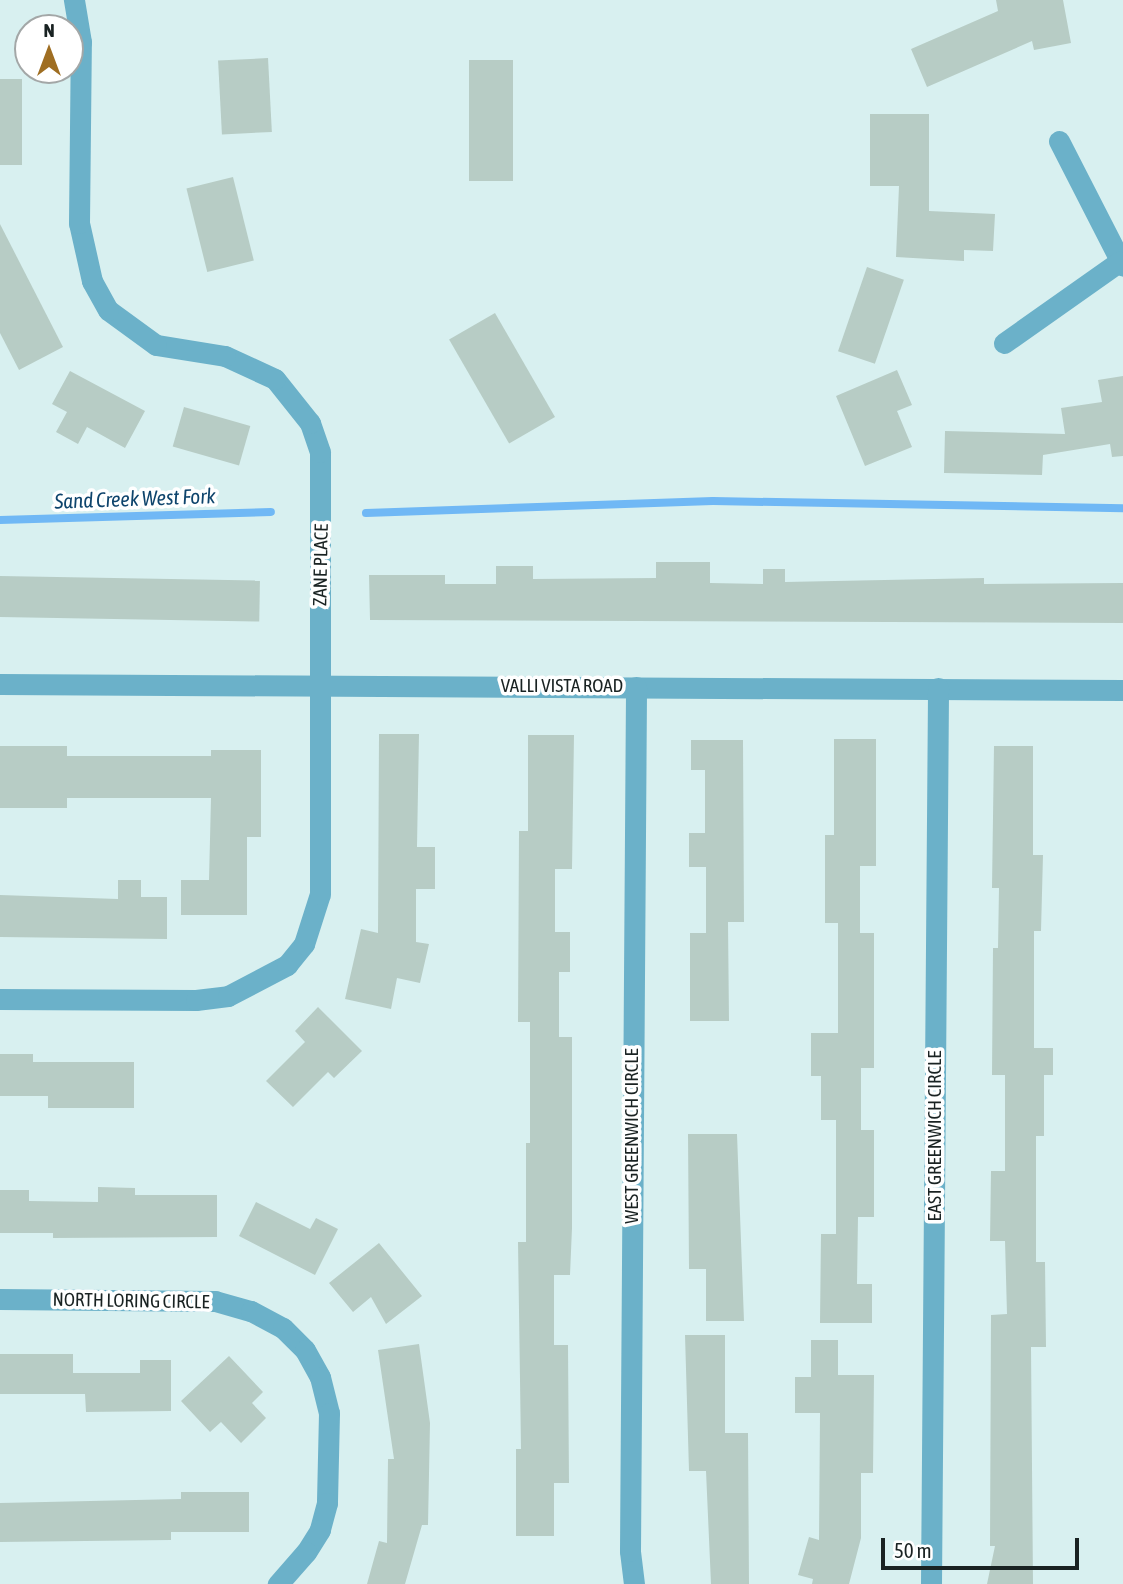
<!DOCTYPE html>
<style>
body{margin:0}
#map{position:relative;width:1123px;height:1584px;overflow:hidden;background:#d8f0f0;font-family:"Asap Condensed",sans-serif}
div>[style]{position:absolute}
.stream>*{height:8px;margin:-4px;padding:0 4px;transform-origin:4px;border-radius:4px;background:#70b8f5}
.building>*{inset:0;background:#b7ccc5;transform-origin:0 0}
.minor>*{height:21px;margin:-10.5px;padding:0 10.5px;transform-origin:10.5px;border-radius:10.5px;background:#6bb1c9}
span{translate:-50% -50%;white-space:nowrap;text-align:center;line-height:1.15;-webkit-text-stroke:7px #fff;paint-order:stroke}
.street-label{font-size:19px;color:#192222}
.water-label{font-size:21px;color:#0e446c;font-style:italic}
.north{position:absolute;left:14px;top:14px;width:70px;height:70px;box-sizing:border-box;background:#fff;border:2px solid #a3a7a7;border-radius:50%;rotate:0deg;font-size:19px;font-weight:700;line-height:28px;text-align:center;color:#192222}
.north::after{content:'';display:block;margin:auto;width:24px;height:32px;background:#9f6e22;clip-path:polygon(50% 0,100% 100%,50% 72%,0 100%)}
.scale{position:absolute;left:881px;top:1538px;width:198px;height:32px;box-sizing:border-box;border:4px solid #192222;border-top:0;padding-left:9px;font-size:21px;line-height:24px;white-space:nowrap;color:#192222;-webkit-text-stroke:5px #fff;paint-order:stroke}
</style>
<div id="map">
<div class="stream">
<div style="left:366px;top:513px;width:347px;rotate:-2deg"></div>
<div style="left:713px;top:501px;width:410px;rotate:1deg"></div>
<div style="left:0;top:520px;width:271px;rotate:-1.7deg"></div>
</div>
<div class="building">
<div style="clip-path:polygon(996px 0,1063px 0,1071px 43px,1034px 50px,1032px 41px,927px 87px,911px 49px,998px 11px)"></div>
<div style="left:268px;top:58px;width:74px;height:50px;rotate:87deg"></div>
<div style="left:469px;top:60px;width:44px;height:121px"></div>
<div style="left:0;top:79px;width:22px;height:86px"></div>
<div style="clip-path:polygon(870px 114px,929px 114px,929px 211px,995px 214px,993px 251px,964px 250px,964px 261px,896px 257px,899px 186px,870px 186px)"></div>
<div style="left:233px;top:177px;width:86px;height:48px;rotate:76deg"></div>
<div style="clip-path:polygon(0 224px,63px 347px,19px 370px,0 333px)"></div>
<div style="left:867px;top:267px;width:39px;height:89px;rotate:19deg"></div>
<div style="left:495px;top:313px;width:120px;height:53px;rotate:60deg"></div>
<div style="clip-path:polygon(897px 370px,912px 405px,897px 411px,912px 447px,865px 466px,836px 396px)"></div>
<div style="clip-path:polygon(70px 371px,145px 411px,125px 448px,87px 427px,78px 444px,56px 432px,67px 412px,52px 404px)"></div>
<div style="clip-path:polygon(1123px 376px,1123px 456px,1112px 457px,1110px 444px,1043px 455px,1042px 475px,944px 473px,945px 431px,1065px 434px,1061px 408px,1102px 402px,1098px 380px)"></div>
<div style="left:184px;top:407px;width:69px;height:41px;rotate:16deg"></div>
<div style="clip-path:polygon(656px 562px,710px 562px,710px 583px,763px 584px,763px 569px,785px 569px,785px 582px,984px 578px,984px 584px,1123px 583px,1123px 623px,370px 620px,369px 575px,445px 575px,445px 584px,496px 584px,496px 566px,533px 566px,533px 579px,656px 578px)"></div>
<div style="left:0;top:576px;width:260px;height:41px;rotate:1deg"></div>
<div style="clip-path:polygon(379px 734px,419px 734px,417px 847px,435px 847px,435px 889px,416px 889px,416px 942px,429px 944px,420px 983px,397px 978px,391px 1009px,345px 999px,361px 929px,378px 933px)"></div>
<div style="clip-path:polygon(528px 735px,574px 735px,572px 869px,555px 869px,555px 932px,570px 932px,570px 972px,559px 972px,559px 1037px,572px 1037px,572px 1228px,570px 1275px,554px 1275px,554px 1345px,568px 1345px,569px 1483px,554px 1483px,554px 1536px,516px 1536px,516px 1449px,521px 1449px,518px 1242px,526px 1242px,526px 1143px,530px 1143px,530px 1022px,518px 1022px,519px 831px,528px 831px)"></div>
<div style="clip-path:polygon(834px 739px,876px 739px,876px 866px,860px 866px,860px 933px,874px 933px,874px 1068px,861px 1068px,861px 1130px,874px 1130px,874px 1217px,858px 1217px,857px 1284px,872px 1284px,872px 1323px,820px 1323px,821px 1234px,836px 1234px,836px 1120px,821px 1120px,821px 1076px,811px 1076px,811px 1033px,838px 1033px,838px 923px,825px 923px,825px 835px,834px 835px)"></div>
<div style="clip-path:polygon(691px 740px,743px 740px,744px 922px,728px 922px,729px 1021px,690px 1021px,690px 933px,706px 933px,706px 867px,689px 867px,689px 833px,705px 833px,705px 770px,691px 770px)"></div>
<div style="clip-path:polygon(0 746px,67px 746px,67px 756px,211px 756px,211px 750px,261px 750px,261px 837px,247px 837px,247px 915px,181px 915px,181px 880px,209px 880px,211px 798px,67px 798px,67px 808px,0 808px)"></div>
<div style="clip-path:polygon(994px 746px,1033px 746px,1033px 855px,1043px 855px,1041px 931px,1034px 931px,1034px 1048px,1053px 1048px,1053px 1075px,1044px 1075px,1044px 1136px,1036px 1136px,1036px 1262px,1045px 1262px,1046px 1347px,1031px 1347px,1033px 1584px,987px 1584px,995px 1546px,990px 1546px,991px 1315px,1007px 1314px,1005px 1241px,990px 1241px,991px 1171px,1005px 1171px,1005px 1075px,992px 1075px,993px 948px,998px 948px,999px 888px,992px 888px)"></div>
<div style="clip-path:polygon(118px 880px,141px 880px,141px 897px,167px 897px,167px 939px,0 937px,0 895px,118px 899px)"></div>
<div style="clip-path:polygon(318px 1007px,362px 1051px,334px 1078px,328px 1072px,293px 1107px,266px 1081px,305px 1042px,295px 1031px)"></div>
<div style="clip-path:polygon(0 1054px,33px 1054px,33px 1062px,134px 1062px,134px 1108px,48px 1108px,48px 1096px,0 1096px)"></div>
<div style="clip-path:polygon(688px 1134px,737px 1134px,744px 1321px,706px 1321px,706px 1269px,689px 1269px)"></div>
<div style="clip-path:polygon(98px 1187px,135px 1188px,135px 1195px,217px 1195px,217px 1237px,53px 1238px,53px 1233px,0 1233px,0 1190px,29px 1190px,29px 1201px,98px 1202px)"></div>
<div style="clip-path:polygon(256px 1202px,310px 1229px,316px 1218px,338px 1229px,315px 1275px,239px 1236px)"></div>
<div style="clip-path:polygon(379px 1243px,422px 1296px,386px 1324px,371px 1297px,353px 1312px,329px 1283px)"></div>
<div style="clip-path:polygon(685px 1335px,725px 1335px,725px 1433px,748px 1433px,749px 1584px,711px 1584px,706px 1471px,689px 1471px)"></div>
<div style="clip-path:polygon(811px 1340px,838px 1340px,838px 1375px,874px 1375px,873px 1473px,861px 1473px,861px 1538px,849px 1584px,812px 1584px,813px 1579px,798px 1575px,809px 1537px,819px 1540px,820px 1413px,795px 1413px,795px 1377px,811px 1377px)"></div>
<div style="clip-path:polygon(419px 1344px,430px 1423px,428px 1525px,422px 1525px,405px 1584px,367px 1584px,379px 1541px,387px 1543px,388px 1459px,394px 1459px,378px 1350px)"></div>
<div style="clip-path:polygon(0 1354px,73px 1354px,73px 1373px,140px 1373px,140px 1360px,171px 1360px,171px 1411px,86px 1412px,85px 1394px,0 1394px)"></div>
<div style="clip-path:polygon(229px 1356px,263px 1392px,252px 1403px,266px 1418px,241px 1443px,221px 1422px,210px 1432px,181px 1401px)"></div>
<div style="clip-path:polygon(181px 1492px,249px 1492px,249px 1532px,171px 1532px,171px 1540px,0 1542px,0 1503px,181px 1499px)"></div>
</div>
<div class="minor">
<div style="left:1059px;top:141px;width:140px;rotate:62.9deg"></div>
<div style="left:1004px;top:343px;width:141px;rotate:-35.2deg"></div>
<div style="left:0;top:684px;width:1123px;rotate:0.31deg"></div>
<div style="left:0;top:999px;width:196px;rotate:0.3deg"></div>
<div style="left:196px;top:1000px;width:32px;rotate:-7deg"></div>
<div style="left:228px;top:996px;width:67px;rotate:-27.7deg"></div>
<div style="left:287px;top:965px;width:27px;rotate:-51deg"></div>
<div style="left:304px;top:944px;width:52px;rotate:-72.3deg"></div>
<div style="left:320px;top:894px;width:442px;rotate:-90deg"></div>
<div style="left:320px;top:452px;width:31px;rotate:-109deg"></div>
<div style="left:310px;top:423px;width:56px;rotate:-128.5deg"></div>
<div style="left:275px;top:379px;width:55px;rotate:-155.3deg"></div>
<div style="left:225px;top:356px;width:70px;rotate:-170.9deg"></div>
<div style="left:156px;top:345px;width:59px;rotate:-143.9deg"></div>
<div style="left:108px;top:310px;width:33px;rotate:-119deg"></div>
<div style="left:92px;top:281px;width:59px;rotate:-102.6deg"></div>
<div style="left:79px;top:223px;width:181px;rotate:-89.4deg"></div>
<div style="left:81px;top:42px;width:43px;rotate:-99.5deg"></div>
<div style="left:0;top:1299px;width:215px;rotate:0.5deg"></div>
<div style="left:215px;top:1301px;width:37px;rotate:16deg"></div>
<div style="left:251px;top:1311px;width:36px;rotate:28deg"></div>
<div style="left:283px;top:1328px;width:31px;rotate:45deg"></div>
<div style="left:305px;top:1350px;width:31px;rotate:61deg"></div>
<div style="left:320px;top:1377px;width:37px;rotate:76deg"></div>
<div style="left:329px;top:1413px;width:90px;rotate:91.3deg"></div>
<div style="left:327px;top:1503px;width:28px;rotate:105deg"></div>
<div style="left:320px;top:1530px;width:26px;rotate:122deg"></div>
<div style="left:306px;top:1552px;width:43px;rotate:131.2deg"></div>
<div style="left:634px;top:1584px;width:33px;rotate:-97deg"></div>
<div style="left:630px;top:1551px;width:864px;rotate:-89.6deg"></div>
<div style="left:931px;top:1584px;width:896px;rotate:-89.55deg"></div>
</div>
<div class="street-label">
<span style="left:321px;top:565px;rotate:-89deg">ZANE PLACE</span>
<span style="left:562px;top:686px">VALLI VISTA ROAD</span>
<span style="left:632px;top:1136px;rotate:-90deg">WEST GREENWICH CIRCLE</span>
<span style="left:935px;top:1136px;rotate:-90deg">EAST GREENWICH CIRCLE</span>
<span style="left:131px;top:1301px;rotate:1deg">NORTH LORING CIRCLE</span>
</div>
<div class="water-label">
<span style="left:135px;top:498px;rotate:-2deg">Sand Creek West Fork</span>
</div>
<div class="north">N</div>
<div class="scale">50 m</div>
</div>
